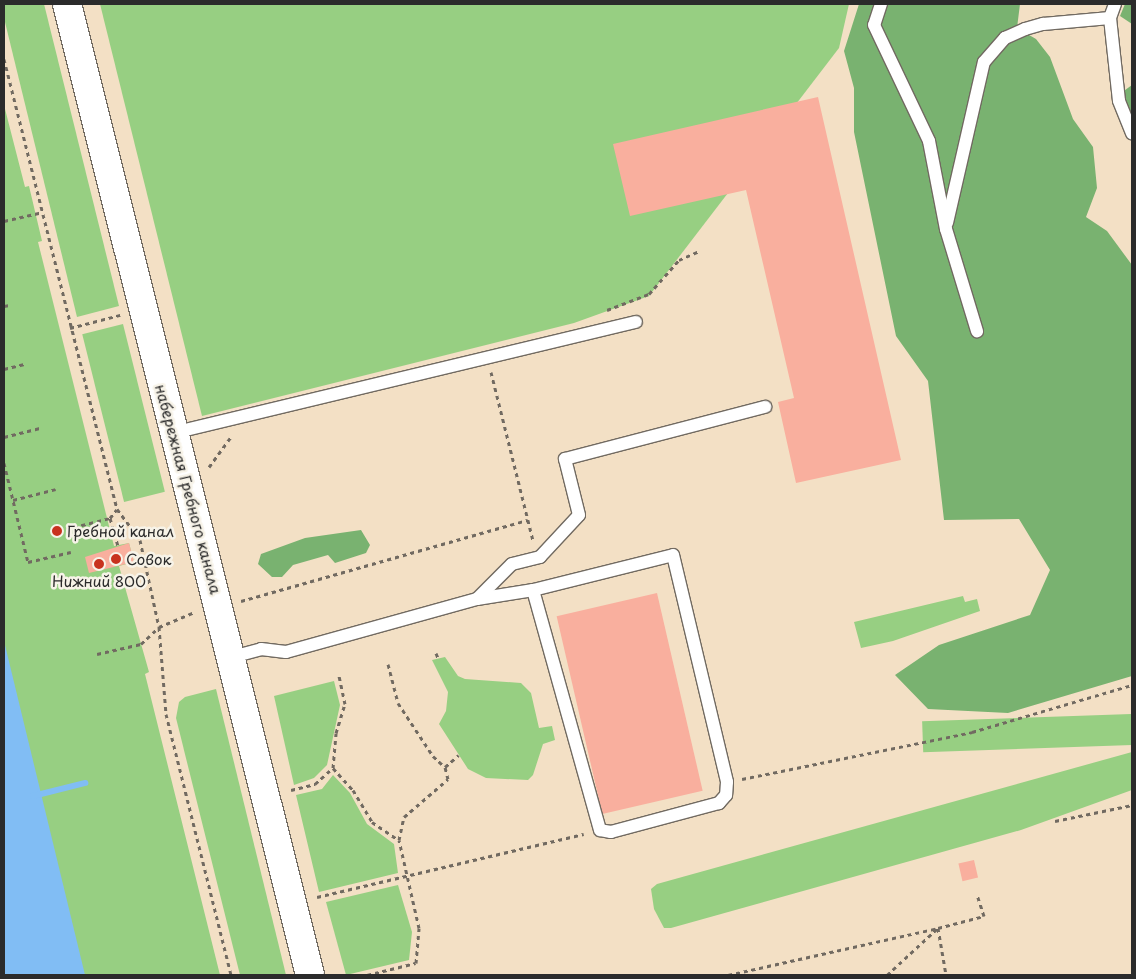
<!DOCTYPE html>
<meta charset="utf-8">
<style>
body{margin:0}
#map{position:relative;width:1136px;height:979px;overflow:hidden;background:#f3e0c5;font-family:"Playpen Sans",sans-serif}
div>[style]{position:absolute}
.green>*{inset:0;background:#97cf82;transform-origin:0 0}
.forest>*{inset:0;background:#79b270}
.water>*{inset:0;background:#81bdf4}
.stream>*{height:6px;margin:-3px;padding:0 3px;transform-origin:3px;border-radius:3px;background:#81bdf4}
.building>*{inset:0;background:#f9af9e;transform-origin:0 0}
.path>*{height:3px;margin-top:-1.5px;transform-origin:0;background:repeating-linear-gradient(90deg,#716a61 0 4px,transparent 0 8px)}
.roads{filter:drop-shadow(1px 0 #716a61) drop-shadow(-1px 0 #716a61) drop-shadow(0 1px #716a61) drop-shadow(0 -1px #716a61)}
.service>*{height:12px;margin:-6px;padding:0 6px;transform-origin:6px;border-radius:6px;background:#fff}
.tertiary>*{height:28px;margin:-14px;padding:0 14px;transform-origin:14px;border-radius:14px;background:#fff}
.dots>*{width:14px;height:14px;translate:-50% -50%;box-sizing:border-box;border:2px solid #f7f3e8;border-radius:50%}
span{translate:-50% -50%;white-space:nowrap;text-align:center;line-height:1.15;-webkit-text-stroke:5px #f7f3e8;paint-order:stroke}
.street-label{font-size:15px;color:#2b2b2b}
.poi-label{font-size:15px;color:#2b2b2b}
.left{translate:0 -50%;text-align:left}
.frame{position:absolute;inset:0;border:5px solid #2b2b2b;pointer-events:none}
</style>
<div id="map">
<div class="green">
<div style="clip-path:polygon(4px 4px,44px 4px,119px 306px,77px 317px,4px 18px)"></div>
<div style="clip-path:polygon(100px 4px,849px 4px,839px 48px,649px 296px,574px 323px,202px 416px)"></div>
<div style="clip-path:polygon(4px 105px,25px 187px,29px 186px,42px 241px,38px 242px,114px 546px,129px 543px,134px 562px,119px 566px,149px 672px,145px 674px,220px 975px,4px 975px)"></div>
<div style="left:123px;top:324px;width:173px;height:42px;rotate:76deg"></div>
<div style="clip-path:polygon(963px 596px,965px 602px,977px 599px,980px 611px,893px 641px,861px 648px,854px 622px)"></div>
<div style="clip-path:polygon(445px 657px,458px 676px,465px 679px,521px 683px,531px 693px,539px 728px,552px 726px,555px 740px,543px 744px,533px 775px,528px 780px,486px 778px,468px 769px,439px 724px,446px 711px,448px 692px,432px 660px)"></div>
<div style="clip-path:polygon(334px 681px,340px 705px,327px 765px,314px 778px,294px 785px,274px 696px)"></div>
<div style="clip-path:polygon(216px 689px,286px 975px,240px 975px,176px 718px,179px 702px,185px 697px)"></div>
<div style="left:1131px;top:714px;width:31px;height:209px;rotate:88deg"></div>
<div style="clip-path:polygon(1132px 752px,1132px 790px,1021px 830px,671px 928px,664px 928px,654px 909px,651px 889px,657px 884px)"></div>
<div style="clip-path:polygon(333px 775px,350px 793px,367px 824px,394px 844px,398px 873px,319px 892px,296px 795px,322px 789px)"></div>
<div style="clip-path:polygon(398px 885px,412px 932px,409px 960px,346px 975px,326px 902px)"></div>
</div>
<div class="forest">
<div style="clip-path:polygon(859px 4px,1020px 4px,1017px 28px,1036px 39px,1050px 57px,1073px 119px,1093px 147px,1097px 188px,1086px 217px,1107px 231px,1132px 265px,1132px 676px,1008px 713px,928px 709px,895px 675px,939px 645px,1030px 615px,1050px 570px,1019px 519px,944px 520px,928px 381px,896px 336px,854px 132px,854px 88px,844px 51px)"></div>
<div style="clip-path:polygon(1125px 4px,1132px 4px,1132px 24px,1120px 16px)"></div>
<div style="clip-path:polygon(1132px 85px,1132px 120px,1121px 93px)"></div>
<div style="clip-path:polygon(361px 530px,370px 545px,366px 553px,335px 563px,328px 555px,293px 565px,282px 577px,272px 577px,258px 564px,261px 554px,305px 538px)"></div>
</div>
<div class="water">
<div style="clip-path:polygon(4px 641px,85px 975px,4px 975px)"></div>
</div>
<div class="stream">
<div style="left:33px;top:796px;width:54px;rotate:-14deg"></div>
</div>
<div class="building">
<div style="clip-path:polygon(818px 97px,901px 460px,796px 483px,778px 402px,794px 398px,746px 190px,630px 216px,613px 144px)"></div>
<div style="clip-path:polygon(129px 543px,134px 562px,89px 573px,85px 557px)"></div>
<div style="left:657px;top:593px;width:203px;height:103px;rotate:77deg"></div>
<div style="left:974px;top:860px;width:18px;height:16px;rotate:77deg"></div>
</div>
<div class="path">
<div style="left:4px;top:59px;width:464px;rotate:75.9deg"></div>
<div style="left:117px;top:509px;width:39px;rotate:53deg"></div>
<div style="left:140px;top:540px;width:89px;rotate:77.7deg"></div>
<div style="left:159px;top:627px;width:87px;rotate:85.4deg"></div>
<div style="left:166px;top:714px;width:269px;rotate:76deg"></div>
<div style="left:4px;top:221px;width:39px;rotate:-13deg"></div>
<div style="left:4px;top:306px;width:6px;rotate:-9deg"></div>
<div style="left:607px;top:310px;width:45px;rotate:-20.9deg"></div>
<div style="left:649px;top:294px;width:45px;rotate:-48.6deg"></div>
<div style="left:679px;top:260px;width:22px;rotate:-24deg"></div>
<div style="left:70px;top:328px;width:52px;rotate:-14.6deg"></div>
<div style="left:4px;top:369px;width:21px;rotate:-14deg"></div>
<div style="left:491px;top:372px;width:174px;rotate:76deg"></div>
<div style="left:4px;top:437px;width:37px;rotate:-14deg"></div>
<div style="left:4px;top:463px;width:102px;rotate:76.4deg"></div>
<div style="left:28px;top:562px;width:44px;rotate:-13.1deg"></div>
<div style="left:209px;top:467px;width:37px;rotate:-54deg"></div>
<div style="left:13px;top:500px;width:44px;rotate:-14.3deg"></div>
<div style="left:110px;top:518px;width:11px;rotate:-52deg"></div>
<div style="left:66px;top:529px;width:45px;rotate:-14deg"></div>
<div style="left:110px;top:518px;width:29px;rotate:74deg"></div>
<div style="left:241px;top:601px;width:298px;rotate:-15.8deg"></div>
<div style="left:436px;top:653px;width:5px;rotate:68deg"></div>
<div style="left:97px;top:654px;width:45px;rotate:-12.8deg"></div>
<div style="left:141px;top:644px;width:25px;rotate:-43deg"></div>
<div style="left:159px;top:627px;width:39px;rotate:-23deg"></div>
<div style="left:388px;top:664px;width:40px;rotate:75.6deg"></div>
<div style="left:398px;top:703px;width:64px;rotate:56.6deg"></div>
<div style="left:433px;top:756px;width:16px;rotate:43deg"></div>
<div style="left:333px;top:768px;width:30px;rotate:48deg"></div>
<div style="left:353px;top:790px;width:37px;rotate:59deg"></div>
<div style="left:372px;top:822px;width:32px;rotate:34deg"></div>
<div style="left:742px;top:779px;width:235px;rotate:-11.5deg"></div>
<div style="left:972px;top:732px;width:167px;rotate:-16.4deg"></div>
<div style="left:291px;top:790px;width:25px;rotate:-14deg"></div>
<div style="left:315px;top:784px;width:24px;rotate:-42deg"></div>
<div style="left:333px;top:768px;width:35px;rotate:-85deg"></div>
<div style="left:336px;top:733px;width:30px;rotate:-73deg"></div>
<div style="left:345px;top:704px;width:30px;rotate:-102deg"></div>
<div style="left:1055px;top:821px;width:79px;rotate:-11.7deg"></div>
<div style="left:317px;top:897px;width:274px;rotate:-13.3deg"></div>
<div style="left:367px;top:975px;width:50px;rotate:-13.8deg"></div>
<div style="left:416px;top:963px;width:35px;rotate:-85deg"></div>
<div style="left:419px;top:928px;width:90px;rotate:-102.8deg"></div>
<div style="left:399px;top:840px;width:24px;rotate:-78deg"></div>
<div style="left:404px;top:817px;width:58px;rotate:-40.8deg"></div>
<div style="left:448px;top:779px;width:12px;rotate:-104deg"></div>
<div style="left:445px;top:767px;width:18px;rotate:-41deg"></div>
<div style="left:728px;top:975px;width:215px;rotate:-12.6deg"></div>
<div style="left:938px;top:928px;width:48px;rotate:80.3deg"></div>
<div style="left:887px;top:975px;width:69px;rotate:-42.7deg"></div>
<div style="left:938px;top:928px;width:48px;rotate:-14.6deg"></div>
<div style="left:984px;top:916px;width:23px;rotate:-108deg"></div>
</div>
<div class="roads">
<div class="service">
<div style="left:881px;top:4px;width:22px;rotate:108deg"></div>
<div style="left:874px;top:25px;width:128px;rotate:64.6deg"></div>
<div style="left:929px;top:141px;width:90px;rotate:79.1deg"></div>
<div style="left:946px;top:229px;width:107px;rotate:73.1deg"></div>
<div style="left:1115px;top:4px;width:15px;rotate:110deg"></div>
<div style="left:1110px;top:18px;width:83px;rotate:83.8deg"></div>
<div style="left:1119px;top:101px;width:35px;rotate:68deg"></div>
<div style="left:947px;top:223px;width:165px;rotate:-77.1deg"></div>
<div style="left:984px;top:62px;width:32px;rotate:-49deg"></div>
<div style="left:1005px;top:38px;width:22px;rotate:-24deg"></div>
<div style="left:1025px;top:29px;width:19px;rotate:-16deg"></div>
<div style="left:1043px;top:24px;width:67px;rotate:-5.1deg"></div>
<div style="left:173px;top:433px;width:476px;rotate:-13.5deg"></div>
<div style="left:477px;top:599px;width:49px;rotate:-45deg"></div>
<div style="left:512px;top:564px;width:29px;rotate:-14deg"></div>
<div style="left:540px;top:557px;width:57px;rotate:-47.1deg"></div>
<div style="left:579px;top:515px;width:58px;rotate:-104deg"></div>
<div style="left:565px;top:459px;width:207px;rotate:-14.6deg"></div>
<div style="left:232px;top:657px;width:30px;rotate:-15deg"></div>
<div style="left:261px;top:649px;width:25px;rotate:7deg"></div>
<div style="left:286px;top:652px;width:198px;rotate:-15.5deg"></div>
<div style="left:477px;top:599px;width:57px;rotate:-9.1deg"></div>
<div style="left:533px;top:590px;width:144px;rotate:-14deg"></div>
<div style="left:673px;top:555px;width:233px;rotate:76.6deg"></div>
<div style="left:727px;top:782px;width:13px;rotate:94deg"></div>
<div style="left:726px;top:795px;width:11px;rotate:131deg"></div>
<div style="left:719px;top:803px;width:112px;rotate:165deg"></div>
<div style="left:611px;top:832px;width:11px;rotate:-170deg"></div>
<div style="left:600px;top:830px;width:249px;rotate:-105.6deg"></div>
</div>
<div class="tertiary">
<div style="left:67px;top:4px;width:1001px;rotate:75.95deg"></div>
</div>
</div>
<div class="dots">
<div style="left:57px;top:531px;background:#c8321e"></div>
<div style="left:116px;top:559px;background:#c8321e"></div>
<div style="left:99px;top:564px;background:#c8321e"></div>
</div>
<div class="street-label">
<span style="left:189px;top:489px;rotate:75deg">набережная Гребного канала</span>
</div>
<div class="poi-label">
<span class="left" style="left:67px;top:531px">Гребной канал</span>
<span class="left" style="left:126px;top:559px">Совок</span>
<span style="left:99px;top:581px">Нижний 800</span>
</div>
<div class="frame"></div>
</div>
